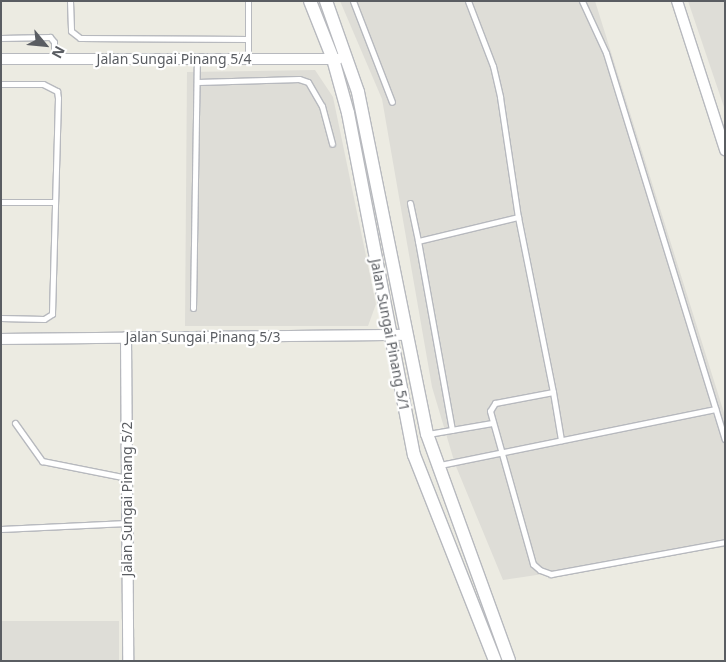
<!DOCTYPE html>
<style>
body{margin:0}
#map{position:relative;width:726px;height:662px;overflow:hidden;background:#ecebe2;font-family:"Noto Sans",sans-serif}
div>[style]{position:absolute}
.industrial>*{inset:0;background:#deddd7;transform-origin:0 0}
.roads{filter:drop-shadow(1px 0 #b7b9be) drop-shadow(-1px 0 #b7b9be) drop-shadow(0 1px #b7b9be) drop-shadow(0 -1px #b7b9be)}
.service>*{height:5px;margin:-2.5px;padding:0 2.5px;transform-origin:2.5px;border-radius:2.5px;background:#fff}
.minor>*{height:10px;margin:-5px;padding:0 5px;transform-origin:5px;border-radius:5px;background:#fff}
.tertiary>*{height:12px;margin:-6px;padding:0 6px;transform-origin:6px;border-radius:6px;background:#fff}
span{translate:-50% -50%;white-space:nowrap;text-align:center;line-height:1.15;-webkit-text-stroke:4.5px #fff;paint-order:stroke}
.street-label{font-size:14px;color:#5a5d62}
.frame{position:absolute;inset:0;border:2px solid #5a5d62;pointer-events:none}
.north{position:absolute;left:20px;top:20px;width:50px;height:50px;-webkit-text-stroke:4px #fff;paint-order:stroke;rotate:118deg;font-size:14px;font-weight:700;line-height:20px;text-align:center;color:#5a5d62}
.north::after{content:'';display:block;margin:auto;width:18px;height:22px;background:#5a5d62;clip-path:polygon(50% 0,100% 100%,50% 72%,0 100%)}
</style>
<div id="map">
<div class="industrial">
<div style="clip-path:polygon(340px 1px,595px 1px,725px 416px,725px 547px,503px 580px,455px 464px,432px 387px,382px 99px)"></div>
<div style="clip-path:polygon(688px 1px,725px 1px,725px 110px)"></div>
<div style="clip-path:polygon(315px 70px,333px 97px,376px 304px,368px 326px,185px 326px,187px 72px)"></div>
<div style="left:1px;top:621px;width:118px;height:40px"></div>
</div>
<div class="roads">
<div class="service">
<div style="left:70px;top:1px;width:30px;rotate:88deg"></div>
<div style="left:71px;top:31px;width:11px;rotate:38deg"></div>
<div style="left:80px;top:38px;width:168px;rotate:0.3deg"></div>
<div style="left:248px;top:1px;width:58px;rotate:90deg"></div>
<div style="left:353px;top:1px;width:108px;rotate:68.9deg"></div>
<div style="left:468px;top:1px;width:70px;rotate:69deg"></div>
<div style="left:493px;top:66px;width:32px;rotate:77deg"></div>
<div style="left:500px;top:97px;width:121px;rotate:81.5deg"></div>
<div style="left:518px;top:217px;width:178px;rotate:78.7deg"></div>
<div style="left:553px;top:392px;width:59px;rotate:169.3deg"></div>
<div style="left:495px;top:403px;width:9px;rotate:122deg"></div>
<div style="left:490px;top:411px;width:159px;rotate:74.3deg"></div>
<div style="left:533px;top:564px;width:9px;rotate:41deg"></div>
<div style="left:540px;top:570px;width:12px;rotate:20deg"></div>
<div style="left:551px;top:574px;width:177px;rotate:-10.4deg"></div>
<div style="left:582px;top:1px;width:57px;rotate:65.2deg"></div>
<div style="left:606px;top:53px;width:404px;rotate:72.9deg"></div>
<div style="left:1px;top:38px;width:49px;rotate:-1.2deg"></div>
<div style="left:50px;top:37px;width:6px;rotate:51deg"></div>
<div style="left:54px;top:42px;width:17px;rotate:90deg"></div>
<div style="left:198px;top:82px;width:101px;rotate:-1.7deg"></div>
<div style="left:299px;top:79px;width:9px;rotate:18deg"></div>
<div style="left:308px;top:82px;width:28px;rotate:60deg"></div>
<div style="left:322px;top:106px;width:39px;rotate:75deg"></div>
<div style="left:1px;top:84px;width:42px"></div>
<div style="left:43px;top:84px;width:16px;rotate:27deg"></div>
<div style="left:57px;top:91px;width:7px;rotate:82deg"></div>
<div style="left:58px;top:98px;width:216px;rotate:91.6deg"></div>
<div style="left:52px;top:314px;width:9px;rotate:148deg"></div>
<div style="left:44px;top:319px;width:43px;rotate:-178.7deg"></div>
<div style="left:1px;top:202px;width:53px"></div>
<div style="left:410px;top:203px;width:39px;rotate:78deg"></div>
<div style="left:193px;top:308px;width:249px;rotate:-89.1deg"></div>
<div style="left:553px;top:392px;width:49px;rotate:80.5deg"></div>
<div style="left:15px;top:423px;width:47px;rotate:54.6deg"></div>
<div style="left:42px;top:461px;width:87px;rotate:11.3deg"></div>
<div style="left:452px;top:430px;width:192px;rotate:-100.2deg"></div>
<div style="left:418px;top:241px;width:103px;rotate:-13.5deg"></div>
<div style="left:428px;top:434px;width:65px;rotate:-9.8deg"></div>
<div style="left:440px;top:465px;width:281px;rotate:-11.5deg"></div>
<div style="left:1px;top:529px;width:126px;rotate:-2.7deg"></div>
</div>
<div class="minor">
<div style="left:677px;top:1px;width:157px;rotate:72.1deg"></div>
<div style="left:1px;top:59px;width:337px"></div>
<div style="left:126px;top:337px;width:324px;rotate:89.6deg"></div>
<div style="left:1px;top:339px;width:405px;rotate:-0.6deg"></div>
</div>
<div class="tertiary">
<div style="left:310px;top:1px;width:62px;rotate:68.4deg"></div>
<div style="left:333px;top:59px;width:56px;rotate:74.5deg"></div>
<div style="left:348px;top:113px;width:348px;rotate:79.1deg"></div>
<div style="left:414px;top:455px;width:221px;rotate:68.5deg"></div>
<div style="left:326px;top:1px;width:96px;rotate:70.6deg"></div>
<div style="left:358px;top:92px;width:349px;rotate:78.6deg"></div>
<div style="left:427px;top:434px;width:241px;rotate:70.1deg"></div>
</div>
</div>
<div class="street-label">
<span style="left:174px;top:59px">Jalan Sungai Pinang 5/4</span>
<span style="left:390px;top:335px;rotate:79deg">Jalan Sungai Pinang 5/1</span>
<span style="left:203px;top:337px">Jalan Sungai Pinang 5/3</span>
<span style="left:127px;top:499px;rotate:-90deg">Jalan Sungai Pinang 5/2</span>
</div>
<div class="frame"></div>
<div class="north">N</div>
</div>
